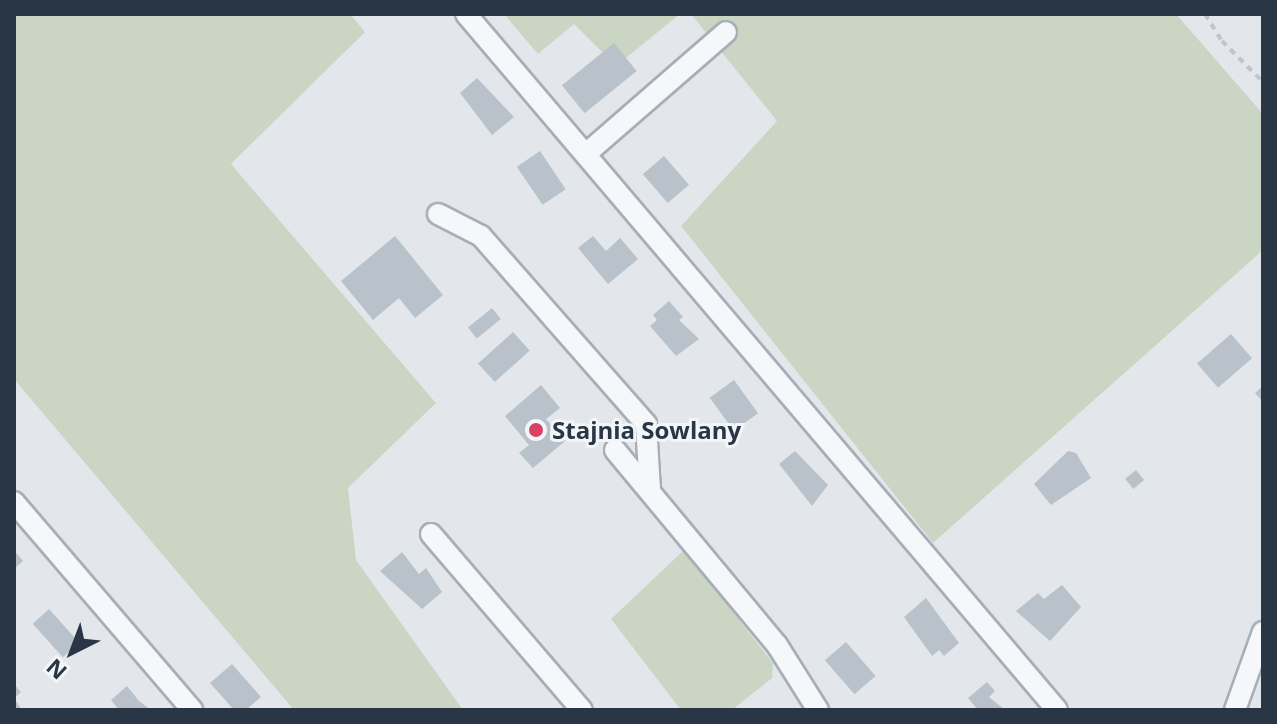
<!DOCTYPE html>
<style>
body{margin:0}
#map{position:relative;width:1277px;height:724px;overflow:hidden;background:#e3e7ec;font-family:"Open Sans",sans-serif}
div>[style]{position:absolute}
.green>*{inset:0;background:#cad6c3}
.building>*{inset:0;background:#b9c1ca;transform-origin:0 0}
.path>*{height:4px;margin-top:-2px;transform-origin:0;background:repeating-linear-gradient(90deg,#c1c5cb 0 6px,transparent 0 12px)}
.roads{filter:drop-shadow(2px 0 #a7aeb7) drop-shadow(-2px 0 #a7aeb7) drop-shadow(0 2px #a7aeb7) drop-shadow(0 -2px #a7aeb7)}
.minor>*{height:20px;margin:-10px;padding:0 10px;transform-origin:10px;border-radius:10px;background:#f6f7fa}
.dots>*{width:22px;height:22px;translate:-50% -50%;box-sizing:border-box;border:4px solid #f3f6f9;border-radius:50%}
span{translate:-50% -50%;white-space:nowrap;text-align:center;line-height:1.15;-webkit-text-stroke:6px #f3f6f9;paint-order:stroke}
.poi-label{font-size:24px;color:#293645;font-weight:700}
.left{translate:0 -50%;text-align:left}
.frame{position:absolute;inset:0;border:16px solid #293645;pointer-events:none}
.north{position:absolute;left:32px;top:612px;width:80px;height:80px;-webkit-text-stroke:6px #f3f6f9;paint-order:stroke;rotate:222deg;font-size:22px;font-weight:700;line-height:32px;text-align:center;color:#293645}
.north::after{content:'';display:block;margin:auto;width:28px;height:36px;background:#293645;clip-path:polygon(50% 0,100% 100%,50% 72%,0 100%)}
</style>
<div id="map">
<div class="green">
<div style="clip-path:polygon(14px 14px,350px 14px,365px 32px,231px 164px,436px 403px,348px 488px,356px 560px,463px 710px,294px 710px,14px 379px)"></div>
<div style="clip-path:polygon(504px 14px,680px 14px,616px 66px,574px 24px,538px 54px)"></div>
<div style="clip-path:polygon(691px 14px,1176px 14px,1263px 114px,1263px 250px,933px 543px,681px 226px,777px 121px)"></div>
<div style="clip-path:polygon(684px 550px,773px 663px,772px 678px,732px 710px,681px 710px,611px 619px)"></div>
</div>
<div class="building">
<div style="left:614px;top:43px;width:36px;height:67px;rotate:51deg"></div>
<div style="clip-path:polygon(477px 78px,514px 117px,492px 135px,460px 93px)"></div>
<div style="left:540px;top:151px;width:46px;height:28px;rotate:56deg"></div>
<div style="left:664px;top:156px;width:38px;height:28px;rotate:49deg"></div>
<div style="clip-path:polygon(395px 236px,443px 295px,415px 318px,399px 298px,373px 320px,341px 281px)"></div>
<div style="clip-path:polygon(593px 236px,606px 251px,620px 238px,638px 259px,608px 284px,578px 248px)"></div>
<div style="clip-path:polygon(669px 301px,683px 317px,679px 320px,699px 339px,676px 356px,650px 326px,657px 320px,653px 315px)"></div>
<div style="left:492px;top:308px;width:14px;height:31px;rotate:51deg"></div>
<div style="left:513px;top:332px;width:25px;height:47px;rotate:48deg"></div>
<div style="left:1231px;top:334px;width:32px;height:45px;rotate:49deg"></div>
<div style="left:734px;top:380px;width:41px;height:30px;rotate:54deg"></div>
<div style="clip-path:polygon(541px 385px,560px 408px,546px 419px,565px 441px,533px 468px,519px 453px,529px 445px,505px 416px)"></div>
<div style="clip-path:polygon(1263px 386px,1263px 402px,1255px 393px)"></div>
<div style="clip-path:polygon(795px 451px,828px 485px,812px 506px,779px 464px)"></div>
<div style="clip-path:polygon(1068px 451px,1076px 453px,1091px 478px,1051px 505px,1034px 484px)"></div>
<div style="left:1136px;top:470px;width:13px;height:14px;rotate:51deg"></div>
<div style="clip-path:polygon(14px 550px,23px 561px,14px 569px)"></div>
<div style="clip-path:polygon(402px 552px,419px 574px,426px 568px,442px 592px,422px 609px,380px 571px)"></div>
<div style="clip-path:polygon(1062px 585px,1081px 607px,1050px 641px,1016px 611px,1038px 593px,1044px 599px)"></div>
<div style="clip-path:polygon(926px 598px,959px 643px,944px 656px,939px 650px,932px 656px,904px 617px)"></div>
<div style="left:49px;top:609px;width:45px;height:22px;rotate:48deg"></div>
<div style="left:846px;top:642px;width:45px;height:28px;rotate:49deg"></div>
<div style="clip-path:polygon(232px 664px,261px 697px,246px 710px,234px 710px,210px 683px)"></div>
<div style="clip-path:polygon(987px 682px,995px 691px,989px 697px,1005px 710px,978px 710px,968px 698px)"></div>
<div style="clip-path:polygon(14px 684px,21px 692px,14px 698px,22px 710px,14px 710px)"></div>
<div style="clip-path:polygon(127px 686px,139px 701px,151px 710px,119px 710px,111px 700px)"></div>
</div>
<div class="path">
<div style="left:1205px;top:14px;width:32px;rotate:58deg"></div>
<div style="left:1222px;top:41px;width:58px;rotate:45deg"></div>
</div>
<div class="roads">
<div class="minor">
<div style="left:466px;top:14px;width:913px;rotate:49.66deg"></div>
<div style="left:587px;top:153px;width:184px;rotate:-41deg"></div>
<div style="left:438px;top:214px;width:48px;rotate:27.1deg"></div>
<div style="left:481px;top:236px;width:250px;rotate:48.7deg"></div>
<div style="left:646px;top:424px;width:66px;rotate:86.5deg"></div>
<div style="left:615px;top:450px;width:254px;rotate:50.3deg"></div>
<div style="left:777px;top:645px;width:77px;rotate:57.8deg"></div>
<div style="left:14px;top:502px;width:274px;rotate:49.4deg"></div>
<div style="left:431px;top:534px;width:232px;rotate:49.4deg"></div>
<div style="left:1235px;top:710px;width:83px;rotate:-70.3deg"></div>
</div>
</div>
<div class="dots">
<div style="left:536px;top:430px;background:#d84164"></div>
</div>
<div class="poi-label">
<span class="left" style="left:552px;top:430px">Stajnia Sowlany</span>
</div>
<div class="frame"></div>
<div class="north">N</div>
</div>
